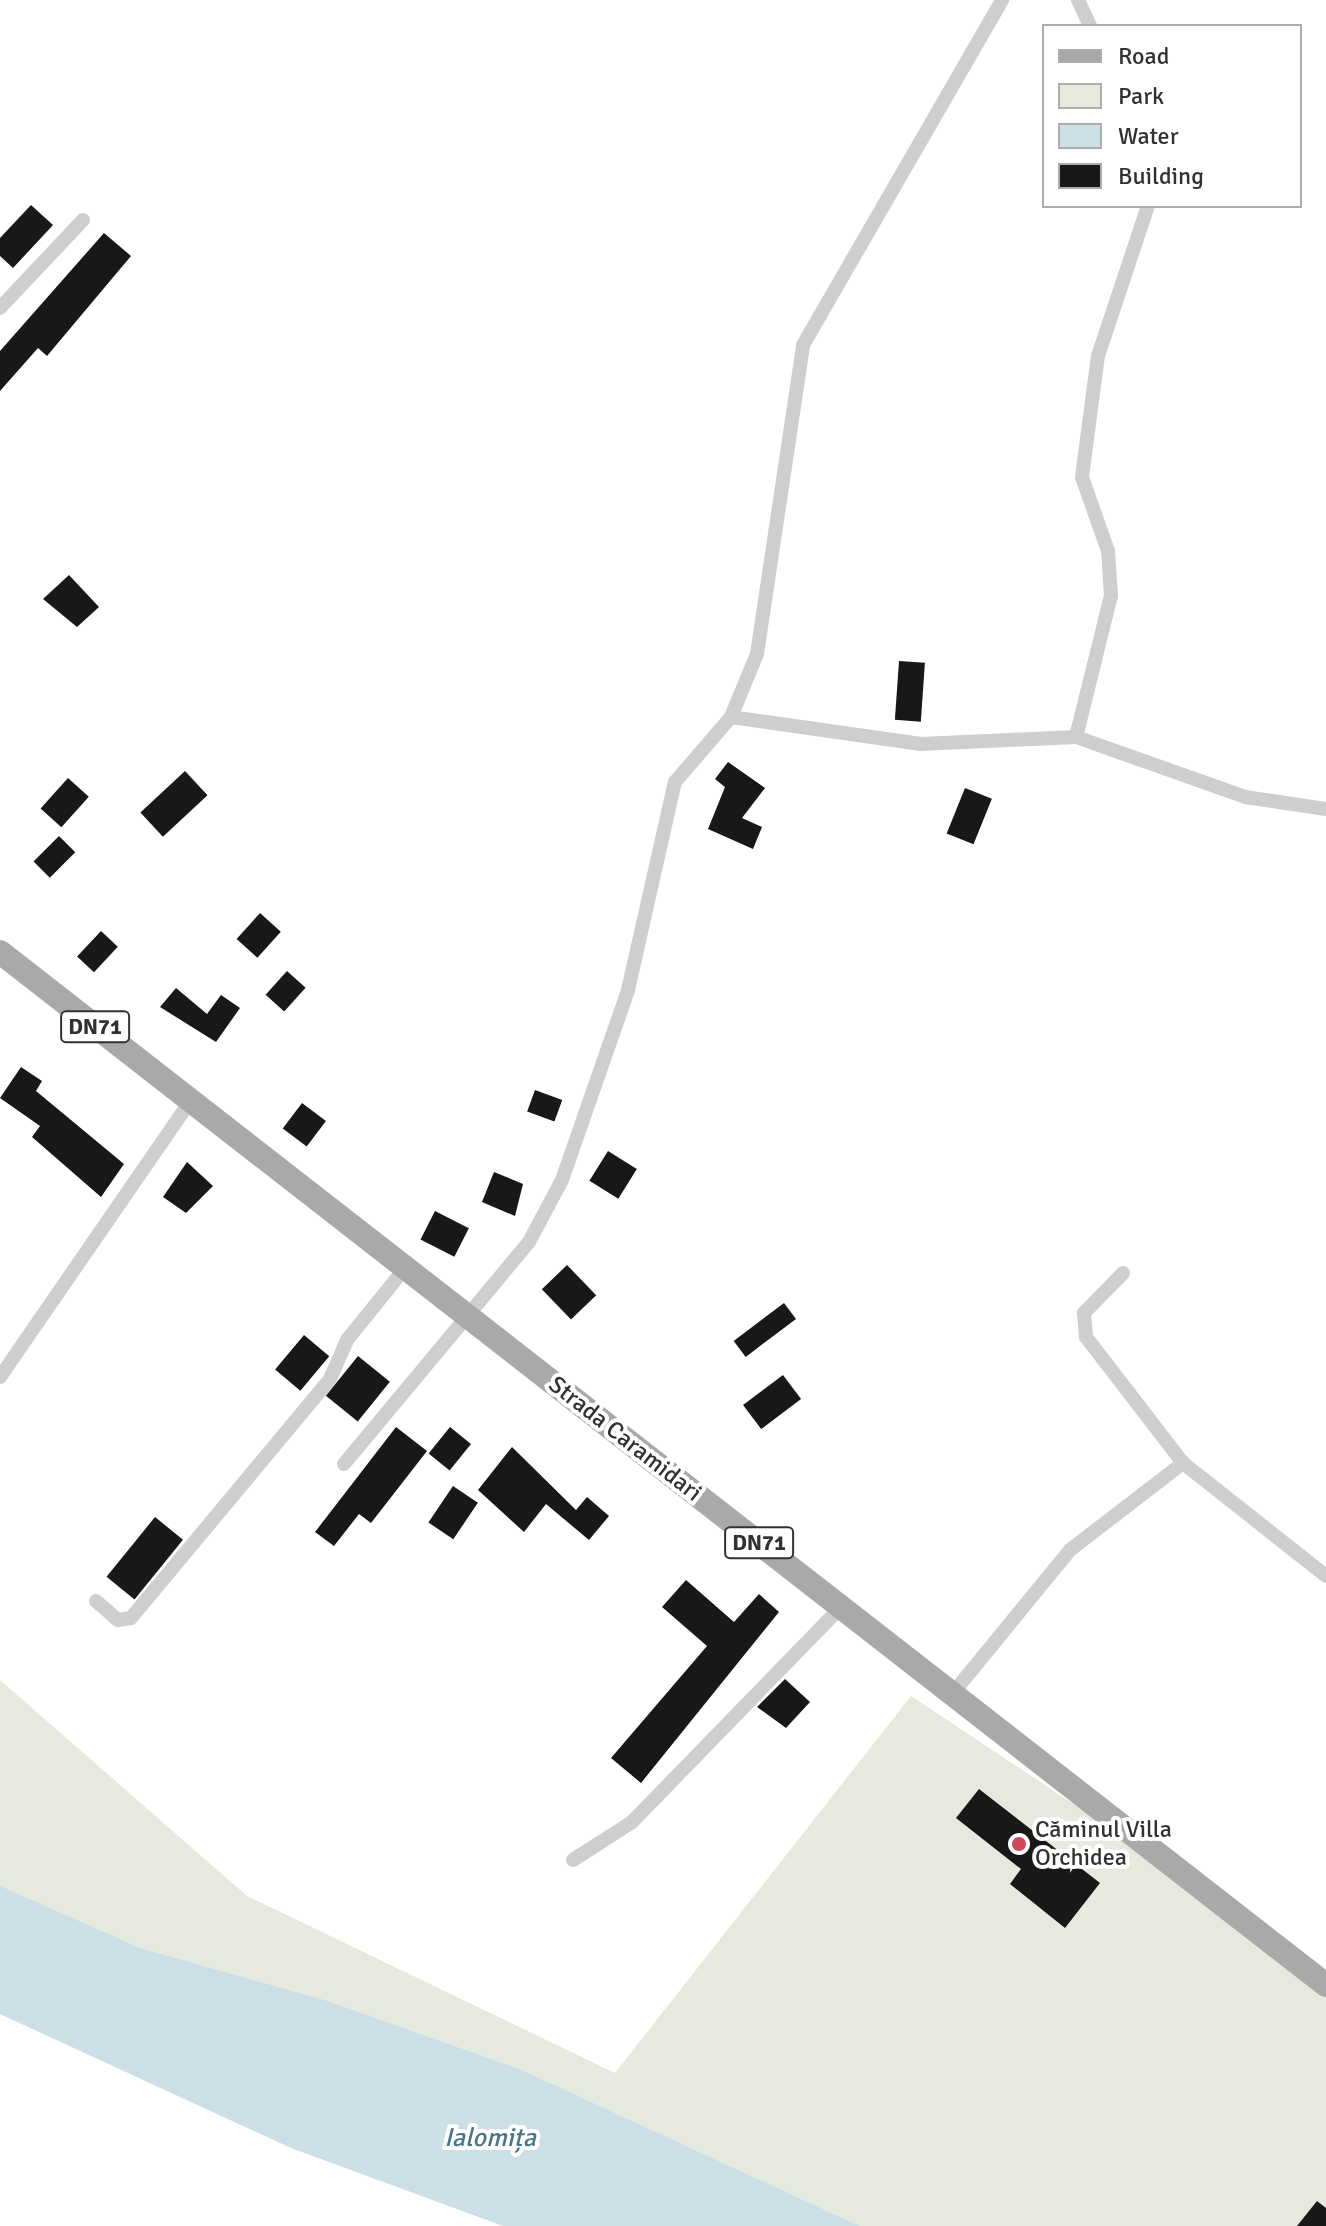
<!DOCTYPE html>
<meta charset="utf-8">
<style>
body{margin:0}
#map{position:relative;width:1326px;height:2226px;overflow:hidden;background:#fff;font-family:Signika,sans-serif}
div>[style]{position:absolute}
.green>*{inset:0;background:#e5e9de}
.water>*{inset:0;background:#ccdfe7}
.building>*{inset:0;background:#181818;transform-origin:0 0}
.minor>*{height:14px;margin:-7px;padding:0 7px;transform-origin:7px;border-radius:7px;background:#cecece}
.primary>*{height:24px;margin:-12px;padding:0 12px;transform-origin:12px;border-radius:12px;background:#a9a9a9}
.dots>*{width:22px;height:22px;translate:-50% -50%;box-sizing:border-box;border:4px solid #fff;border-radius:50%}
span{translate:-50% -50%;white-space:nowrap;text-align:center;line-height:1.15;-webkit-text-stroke:8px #fff;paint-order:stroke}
.shield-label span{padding:2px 6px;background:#fff;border:2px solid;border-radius:6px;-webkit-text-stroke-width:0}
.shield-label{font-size:22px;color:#313131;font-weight:700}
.street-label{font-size:24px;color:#313131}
.poi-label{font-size:24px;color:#313131}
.left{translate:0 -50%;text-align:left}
.water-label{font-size:26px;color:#47758b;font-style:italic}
.legend{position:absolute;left:1042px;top:24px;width:260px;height:184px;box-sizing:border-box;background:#fff;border:2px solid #adadad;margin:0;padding:10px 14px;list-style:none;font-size:24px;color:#313131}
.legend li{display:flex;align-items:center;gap:16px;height:40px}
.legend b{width:40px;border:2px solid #adadad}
</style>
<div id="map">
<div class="green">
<div style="clip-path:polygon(0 1680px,247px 1896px,615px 2073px,911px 1696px,1326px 1972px,1326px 2226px,860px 2226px,520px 2069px,325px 2000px,140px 1948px,33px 1906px,0 1886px)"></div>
</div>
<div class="water">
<div style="clip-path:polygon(0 1886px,140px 1948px,325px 2000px,520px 2069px,860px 2226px,503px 2226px,291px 2148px,0 2014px)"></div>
</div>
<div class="building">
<div style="clip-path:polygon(31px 205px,53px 225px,13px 268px,0 256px,0 238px)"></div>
<div style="clip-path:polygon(104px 233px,131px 256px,47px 356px,38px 348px,0 391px,0 351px)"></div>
<div style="clip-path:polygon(69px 575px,99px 607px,77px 627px,43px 599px)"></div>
<div style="left:899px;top:661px;width:26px;height:59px;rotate:4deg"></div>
<div style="clip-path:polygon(728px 762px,765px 788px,742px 818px,762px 827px,753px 849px,708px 829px,725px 787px,715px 779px)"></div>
<div style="left:185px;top:771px;width:33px;height:61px;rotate:47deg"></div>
<div style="left:68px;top:778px;width:28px;height:41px;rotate:42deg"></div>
<div style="left:965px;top:788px;width:29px;height:49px;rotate:22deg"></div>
<div style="left:59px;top:836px;width:23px;height:36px;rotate:45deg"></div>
<div style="left:260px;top:913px;width:28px;height:35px;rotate:42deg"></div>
<div style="left:101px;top:931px;width:23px;height:35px;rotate:43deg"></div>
<div style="left:287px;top:971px;width:25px;height:32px;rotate:42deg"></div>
<div style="clip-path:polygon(176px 988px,207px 1014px,221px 995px,240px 1008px,216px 1042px,160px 1007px)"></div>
<div style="clip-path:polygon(21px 1067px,42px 1081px,36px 1091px,124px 1164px,101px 1197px,32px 1137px,40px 1126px,0 1098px)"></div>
<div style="left:535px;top:1090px;width:29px;height:23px;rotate:20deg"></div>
<div style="left:302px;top:1103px;width:30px;height:32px;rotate:37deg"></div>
<div style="left:608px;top:1151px;width:34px;height:35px;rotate:32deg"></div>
<div style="clip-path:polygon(187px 1162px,213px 1186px,186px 1213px,163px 1197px)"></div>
<div style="clip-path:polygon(494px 1172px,523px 1184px,515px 1216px,482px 1202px)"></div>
<div style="left:435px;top:1211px;width:38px;height:32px;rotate:27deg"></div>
<div style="left:567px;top:1265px;width:42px;height:35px;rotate:46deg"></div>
<div style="left:784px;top:1303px;width:20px;height:63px;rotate:53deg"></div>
<div style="left:304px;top:1335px;width:33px;height:45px;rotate:40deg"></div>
<div style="left:358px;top:1356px;width:41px;height:51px;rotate:39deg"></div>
<div style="left:783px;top:1375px;width:30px;height:50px;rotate:53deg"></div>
<div style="clip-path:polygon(396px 1427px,427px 1451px,371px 1523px,359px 1514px,334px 1546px,315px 1532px)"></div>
<div style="left:450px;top:1427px;width:27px;height:34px;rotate:39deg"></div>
<div style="clip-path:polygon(512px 1447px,576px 1510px,587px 1497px,609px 1516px,589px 1540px,546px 1504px,524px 1532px,478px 1490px)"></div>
<div style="left:453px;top:1486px;width:30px;height:44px;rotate:34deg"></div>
<div style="left:155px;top:1517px;width:36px;height:77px;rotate:39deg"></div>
<div style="clip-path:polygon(686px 1580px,734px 1622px,759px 1594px,779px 1612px,641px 1783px,611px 1758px,707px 1646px,662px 1607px)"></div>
<div style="clip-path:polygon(785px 1679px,810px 1702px,786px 1728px,757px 1707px)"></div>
<div style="clip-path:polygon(979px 1789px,1100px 1883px,1065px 1928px,1010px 1884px,1021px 1869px,956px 1818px)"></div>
<div style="clip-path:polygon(1317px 2201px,1326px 2208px,1326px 2226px,1297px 2226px)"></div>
</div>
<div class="minor">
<div style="left:1078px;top:0;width:29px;rotate:65deg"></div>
<div style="left:0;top:308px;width:121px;rotate:-46.7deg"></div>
<div style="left:731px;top:717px;width:192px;rotate:8.1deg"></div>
<div style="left:921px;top:744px;width:155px;rotate:-2.6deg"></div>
<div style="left:1076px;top:737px;width:179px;rotate:19.5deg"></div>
<div style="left:1245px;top:797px;width:82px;rotate:8.4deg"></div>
<div style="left:1076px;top:737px;width:145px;rotate:-76.1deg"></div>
<div style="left:1111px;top:596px;width:45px;rotate:-93.8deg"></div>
<div style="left:1108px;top:551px;width:78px;rotate:-109.4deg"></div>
<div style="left:1082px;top:477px;width:122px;rotate:-82.5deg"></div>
<div style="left:1098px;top:356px;width:158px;rotate:-71.6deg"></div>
<div style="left:1123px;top:1273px;width:56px;rotate:134.3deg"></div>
<div style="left:1084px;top:1313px;width:24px;rotate:85deg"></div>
<div style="left:1086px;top:1337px;width:159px;rotate:52.4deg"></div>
<div style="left:1183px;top:1463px;width:182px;rotate:38.3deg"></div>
<div style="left:0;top:1377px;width:334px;rotate:-55.4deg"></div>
<div style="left:344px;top:1464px;width:289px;rotate:-50.2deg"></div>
<div style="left:529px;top:1242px;width:70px;rotate:-62deg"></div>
<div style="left:562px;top:1180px;width:201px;rotate:-70.8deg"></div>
<div style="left:628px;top:990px;width:213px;rotate:-77.3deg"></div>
<div style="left:675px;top:782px;width:86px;rotate:-49.3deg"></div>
<div style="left:731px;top:717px;width:68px;rotate:-67.6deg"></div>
<div style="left:757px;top:654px;width:312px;rotate:-81.5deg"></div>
<div style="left:803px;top:345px;width:398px;rotate:-60deg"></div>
<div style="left:96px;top:1601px;width:29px;rotate:41deg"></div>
<div style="left:118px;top:1620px;width:13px;rotate:-9deg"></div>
<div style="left:131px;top:1618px;width:311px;rotate:-50.2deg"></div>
<div style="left:330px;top:1379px;width:43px;rotate:-66.4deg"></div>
<div style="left:347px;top:1340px;width:92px;rotate:-51.1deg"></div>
<div style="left:953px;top:1693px;width:185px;rotate:-50.7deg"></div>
<div style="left:1070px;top:1550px;width:143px;rotate:-37.6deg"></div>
<div style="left:573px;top:1860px;width:70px;rotate:-32.8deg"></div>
<div style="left:632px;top:1822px;width:300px;rotate:-45.8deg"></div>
</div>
<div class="primary">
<div style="left:0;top:952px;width:1681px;rotate:37.92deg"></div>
</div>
<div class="dots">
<div style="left:1019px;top:1844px;background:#d3475c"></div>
</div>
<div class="shield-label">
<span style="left:95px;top:1027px">DN71</span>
<span style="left:759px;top:1543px">DN71</span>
</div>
<div class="street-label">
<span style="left:625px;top:1439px;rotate:38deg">Strada Caramidari</span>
</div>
<div class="poi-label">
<span class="left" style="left:1035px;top:1844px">Căminul Villa<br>Orchidea</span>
</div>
<div class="water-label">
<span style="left:490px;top:2139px">Ialomița</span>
</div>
<ul class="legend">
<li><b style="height:10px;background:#a9a9a9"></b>Road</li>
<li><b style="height:22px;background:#e5e9de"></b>Park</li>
<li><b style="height:22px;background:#ccdfe7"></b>Water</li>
<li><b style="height:22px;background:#181818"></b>Building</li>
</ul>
</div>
